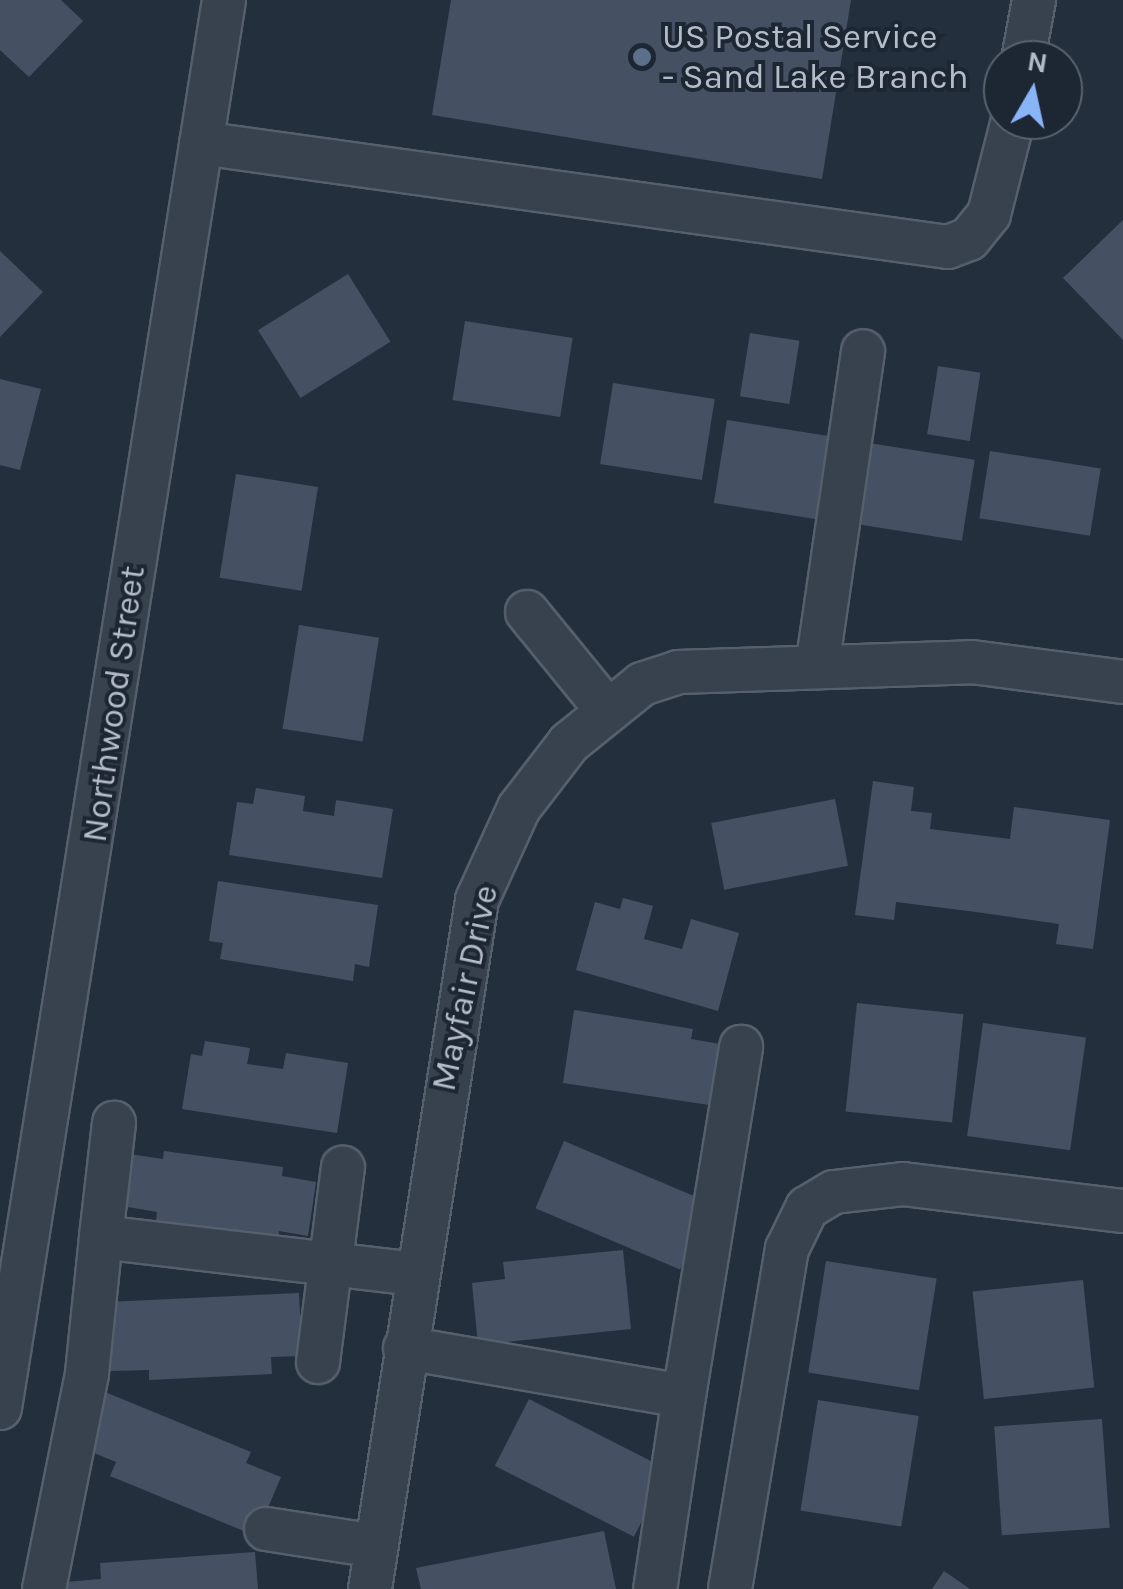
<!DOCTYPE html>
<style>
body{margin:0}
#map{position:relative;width:1123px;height:1589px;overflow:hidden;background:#242f3e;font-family:Karla,sans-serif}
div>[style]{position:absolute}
.building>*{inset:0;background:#455162;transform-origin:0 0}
.roads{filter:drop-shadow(2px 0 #565f6c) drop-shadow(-2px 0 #565f6c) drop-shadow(0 2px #565f6c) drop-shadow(0 -2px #565f6c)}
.minor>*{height:42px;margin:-21px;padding:0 21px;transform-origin:21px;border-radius:21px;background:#38414e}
.dots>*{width:28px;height:28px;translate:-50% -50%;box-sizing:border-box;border:5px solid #1d2633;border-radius:50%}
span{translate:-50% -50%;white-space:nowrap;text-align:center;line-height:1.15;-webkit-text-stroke:8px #1d2633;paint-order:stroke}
.poi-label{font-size:35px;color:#b4bcc9}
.left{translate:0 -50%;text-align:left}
.street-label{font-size:35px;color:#b4bcc9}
.north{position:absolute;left:983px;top:40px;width:100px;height:100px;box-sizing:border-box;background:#1d2633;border:2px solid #59626f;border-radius:50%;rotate:9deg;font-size:28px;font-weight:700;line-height:40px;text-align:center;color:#b4bcc9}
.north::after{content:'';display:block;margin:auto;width:35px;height:45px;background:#8ab4f8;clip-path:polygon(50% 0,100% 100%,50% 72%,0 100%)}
</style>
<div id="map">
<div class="building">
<div style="clip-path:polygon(0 0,61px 0,83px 21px,29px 77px,0 50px)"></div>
<div style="clip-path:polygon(451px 0,851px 0,822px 179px,432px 115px)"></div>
<div style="clip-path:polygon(1123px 220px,1123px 340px,1063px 278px)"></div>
<div style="clip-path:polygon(0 251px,43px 292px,0 337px)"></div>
<div style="left:348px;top:274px;width:80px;height:106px;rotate:58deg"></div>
<div style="left:465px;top:321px;width:109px;height:80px;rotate:9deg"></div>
<div style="left:750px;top:333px;width:50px;height:64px;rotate:9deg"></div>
<div style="left:938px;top:366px;width:43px;height:69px;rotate:9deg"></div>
<div style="clip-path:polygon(0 379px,41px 389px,20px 470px,0 465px)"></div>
<div style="left:613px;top:383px;width:103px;height:82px;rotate:9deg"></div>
<div style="left:727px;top:420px;width:112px;height:84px;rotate:9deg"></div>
<div style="left:869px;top:443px;width:107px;height:82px;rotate:9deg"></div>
<div style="left:990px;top:451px;width:112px;height:68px;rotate:9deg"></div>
<div style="left:236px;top:474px;width:83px;height:105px;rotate:9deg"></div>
<div style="left:299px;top:625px;width:81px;height:105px;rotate:9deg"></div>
<div style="clip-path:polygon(873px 781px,914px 787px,911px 811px,932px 813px,930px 829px,1010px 839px,1014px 807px,1110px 820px,1093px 949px,1056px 944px,1059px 924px,976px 912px,896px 902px,894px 920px,855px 915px)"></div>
<div style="clip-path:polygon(256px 788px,305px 796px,303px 811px,334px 816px,336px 800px,393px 809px,382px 878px,229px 855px,237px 802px,253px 804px)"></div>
<div style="left:835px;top:799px;width:68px;height:126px;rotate:79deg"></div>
<div style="clip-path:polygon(218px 881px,378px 905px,369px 967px,355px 964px,353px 981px,220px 959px,223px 943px,209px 941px)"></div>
<div style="clip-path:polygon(623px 898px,653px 906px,644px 939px,682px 949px,691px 919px,739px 933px,718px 1011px,576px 970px,595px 902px,620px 909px)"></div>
<div style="left:857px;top:1003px;width:107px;height:109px;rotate:6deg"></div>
<div style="clip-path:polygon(574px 1010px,693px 1029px,691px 1039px,726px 1045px,716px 1106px,563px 1083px)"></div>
<div style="left:983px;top:1023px;width:104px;height:114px;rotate:8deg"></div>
<div style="clip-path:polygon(205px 1041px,250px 1048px,247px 1064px,283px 1069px,286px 1053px,348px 1063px,337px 1133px,182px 1109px,191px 1054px,202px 1056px)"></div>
<div style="left:564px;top:1141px;width:157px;height:73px;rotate:23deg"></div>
<div style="clip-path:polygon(164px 1151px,283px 1167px,282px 1176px,316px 1182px,308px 1236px,279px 1231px,277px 1247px,155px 1230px,157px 1212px,122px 1206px,129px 1154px,163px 1159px)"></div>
<div style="clip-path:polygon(623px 1250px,631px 1329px,478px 1345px,472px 1283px,505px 1279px,503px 1262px)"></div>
<div style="left:826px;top:1261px;width:112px;height:113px;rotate:9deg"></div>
<div style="left:1083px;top:1280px;width:108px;height:111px;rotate:84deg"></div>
<div style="clip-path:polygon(299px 1293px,302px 1356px,271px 1357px,272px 1374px,149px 1380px,149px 1370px,110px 1371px,107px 1302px)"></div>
<div style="clip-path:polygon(105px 1392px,251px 1452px,246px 1463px,281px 1477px,256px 1536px,110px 1476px,116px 1462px,82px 1448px)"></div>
<div style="left:529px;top:1399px;width:156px;height:75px;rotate:27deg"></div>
<div style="left:818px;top:1400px;width:102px;height:112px;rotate:9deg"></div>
<div style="left:1102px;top:1419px;width:109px;height:108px;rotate:86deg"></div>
<div style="clip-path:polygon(604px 1531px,616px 1589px,421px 1589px,416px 1568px)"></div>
<div style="clip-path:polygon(255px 1552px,258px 1589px,65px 1589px,65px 1582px,101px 1579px,100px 1563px)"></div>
<div style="clip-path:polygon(944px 1571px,970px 1589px,932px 1589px)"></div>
</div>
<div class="roads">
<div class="minor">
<div style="left:1023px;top:60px;width:61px;rotate:-79.6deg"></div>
<div style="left:201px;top:143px;width:754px;rotate:7.93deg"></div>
<div style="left:948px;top:247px;width:22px;rotate:-21deg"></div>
<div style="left:969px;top:239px;width:32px;rotate:-51deg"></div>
<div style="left:989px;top:214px;width:97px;rotate:-75.7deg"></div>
<div style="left:527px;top:612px;width:125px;rotate:50.8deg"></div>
<div style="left:817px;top:667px;width:319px;rotate:-81.7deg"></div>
<div style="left:101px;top:1237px;width:115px;rotate:-83.5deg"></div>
<div style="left:405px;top:1348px;width:283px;rotate:9.8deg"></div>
<div style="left:684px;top:1396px;width:195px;rotate:98.5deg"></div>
<div style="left:318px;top:1362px;width:196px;rotate:-82.7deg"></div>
<div style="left:684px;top:1396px;width:354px;rotate:-80.7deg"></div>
<div style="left:0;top:1408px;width:1426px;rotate:-80.96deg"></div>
<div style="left:266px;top:1529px;width:111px;rotate:8.8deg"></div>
<div style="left:44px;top:1589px;width:220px;rotate:-78.7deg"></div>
<div style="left:87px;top:1373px;width:137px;rotate:-84.1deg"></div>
<div style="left:101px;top:1237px;width:316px;rotate:6.7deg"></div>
<div style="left:370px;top:1589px;width:697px;rotate:-81.17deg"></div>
<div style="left:477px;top:900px;width:101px;rotate:-65.5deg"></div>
<div style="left:519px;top:808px;width:82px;rotate:-52.4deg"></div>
<div style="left:569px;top:743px;width:94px;rotate:-38.9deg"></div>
<div style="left:642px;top:684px;width:38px;rotate:-18deg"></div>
<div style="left:678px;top:672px;width:294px;rotate:-1.9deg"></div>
<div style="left:972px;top:662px;width:152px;rotate:7.5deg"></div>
<div style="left:730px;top:1589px;width:345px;rotate:-80.5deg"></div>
<div style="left:787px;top:1249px;width:46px;rotate:-64deg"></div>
<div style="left:807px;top:1208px;width:31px;rotate:-31deg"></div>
<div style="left:834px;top:1192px;width:69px;rotate:-6.6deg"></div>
<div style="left:903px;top:1184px;width:222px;rotate:7deg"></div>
</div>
</div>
<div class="dots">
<div style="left:642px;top:57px;background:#5c6f8a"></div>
</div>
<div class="poi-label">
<span class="left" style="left:662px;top:57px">US Postal Service<br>- Sand Lake Branch</span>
</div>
<div class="street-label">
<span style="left:114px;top:704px;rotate:-82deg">Northwood Street</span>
<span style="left:465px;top:988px;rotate:-78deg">Mayfair Drive</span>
</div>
<div class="north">N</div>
</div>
